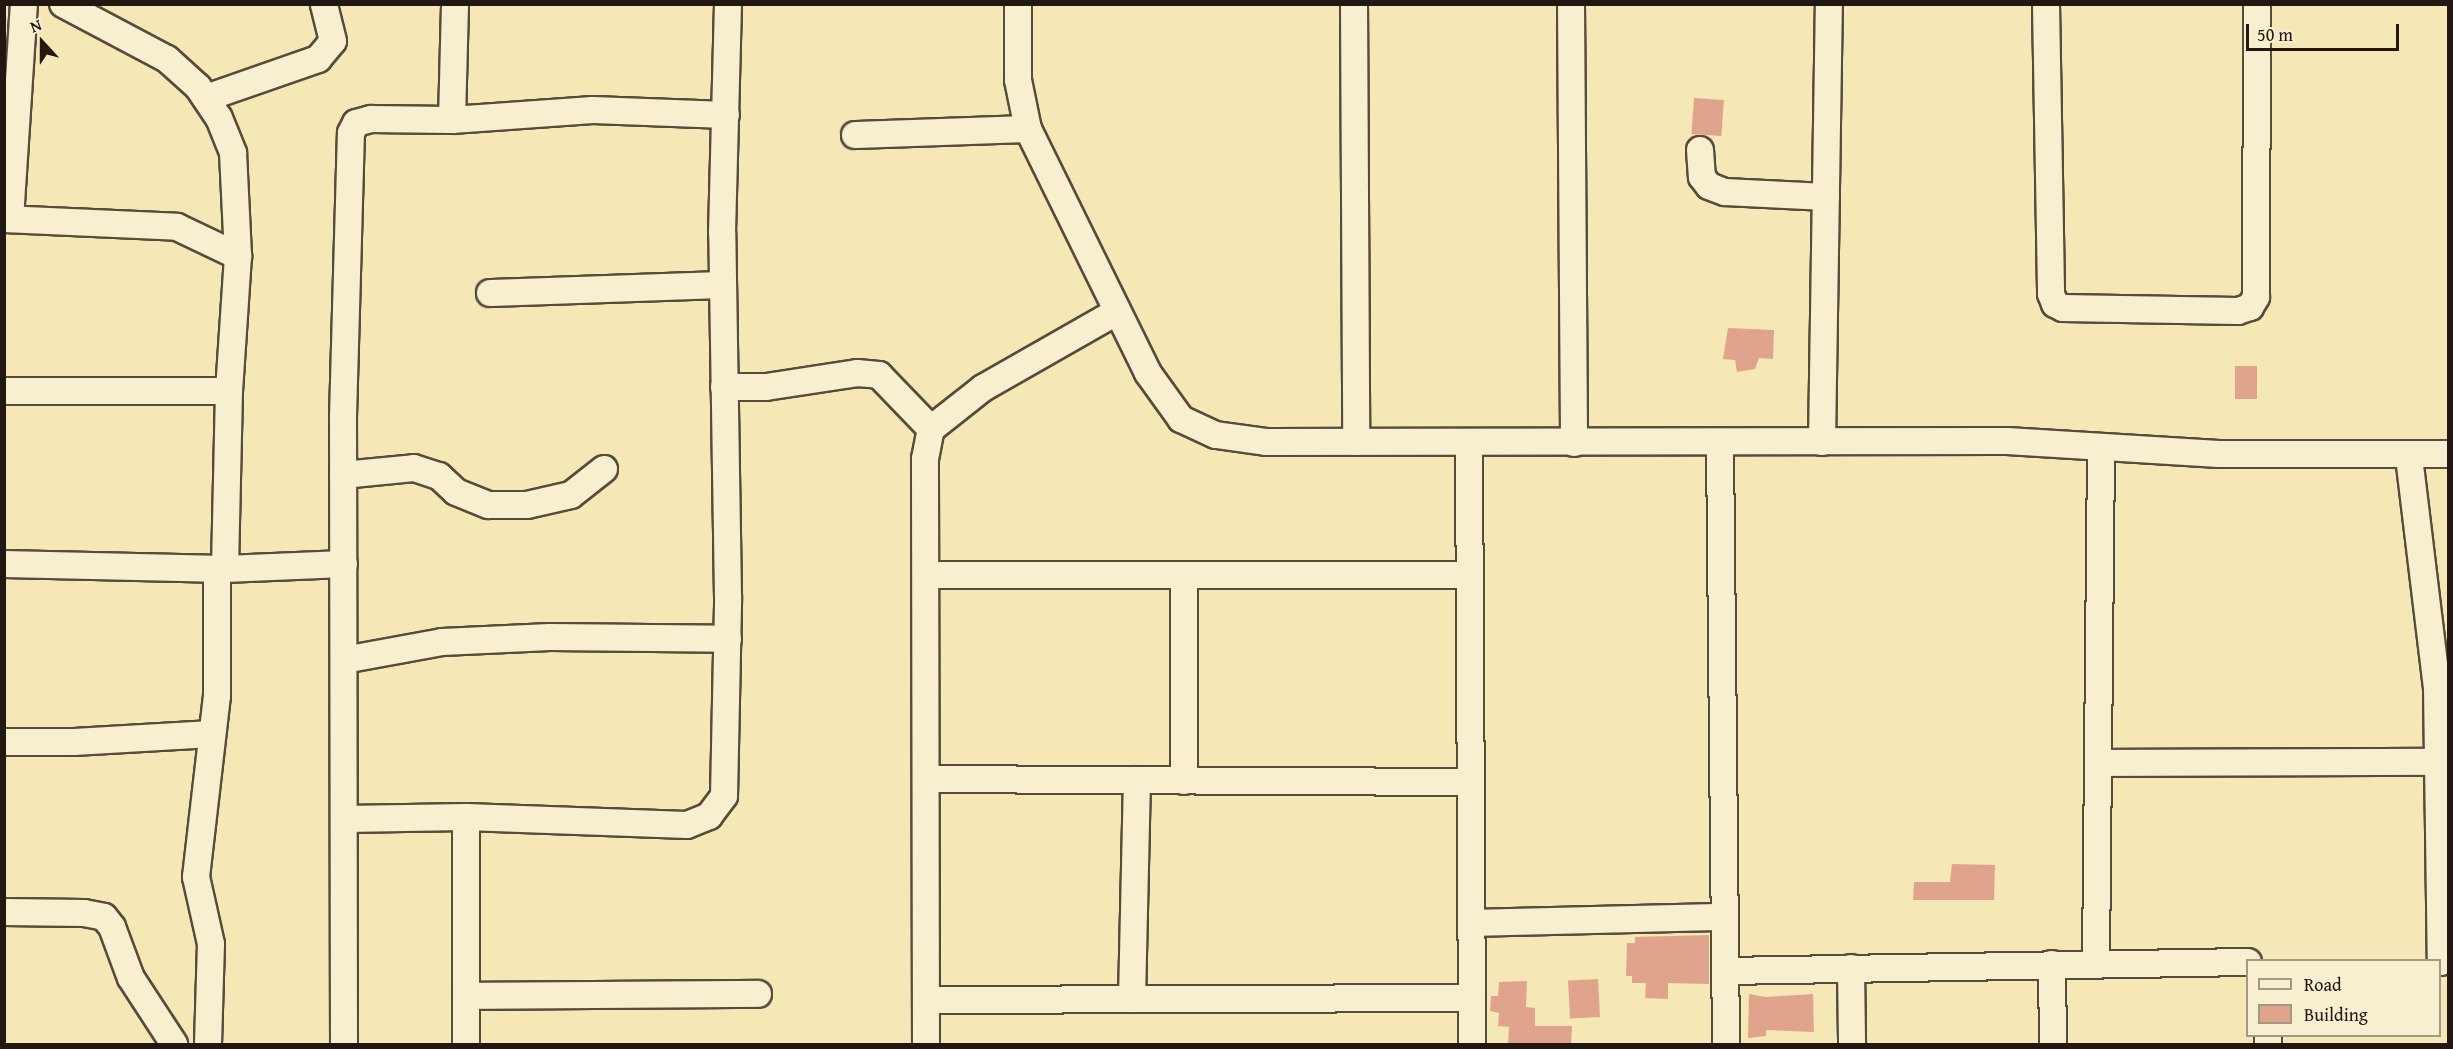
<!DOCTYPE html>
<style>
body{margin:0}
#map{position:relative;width:2453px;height:1049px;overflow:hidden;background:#f5e7b6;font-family:"Gentium Book Plus",serif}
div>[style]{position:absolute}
.building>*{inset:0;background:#e0a48d;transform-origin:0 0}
.roads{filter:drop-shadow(2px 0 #574b3a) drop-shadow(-2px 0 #574b3a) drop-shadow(0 2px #574b3a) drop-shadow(0 -2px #574b3a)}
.minor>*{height:26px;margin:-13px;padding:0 13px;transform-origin:13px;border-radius:13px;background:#f8efd0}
span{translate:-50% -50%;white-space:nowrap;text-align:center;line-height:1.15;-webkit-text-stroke:6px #f8efd0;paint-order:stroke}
.frame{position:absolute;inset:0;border:6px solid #221711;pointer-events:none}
.legend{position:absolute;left:2246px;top:959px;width:195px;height:78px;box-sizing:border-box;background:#f8efd0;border:2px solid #a29984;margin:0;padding:8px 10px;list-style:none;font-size:18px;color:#221711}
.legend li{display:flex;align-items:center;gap:12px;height:30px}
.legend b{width:30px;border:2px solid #a29984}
.north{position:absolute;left:12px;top:12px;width:60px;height:60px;-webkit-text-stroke:4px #f8efd0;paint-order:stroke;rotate:339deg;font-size:16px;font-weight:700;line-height:24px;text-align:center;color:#221711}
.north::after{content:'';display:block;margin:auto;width:21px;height:27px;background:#221711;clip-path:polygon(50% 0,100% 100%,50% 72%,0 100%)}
.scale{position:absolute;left:2246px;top:24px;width:153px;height:27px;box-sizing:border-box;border:3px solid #221711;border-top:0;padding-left:8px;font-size:18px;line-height:21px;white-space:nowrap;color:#221711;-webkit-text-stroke:4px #f8efd0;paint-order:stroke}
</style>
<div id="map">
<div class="building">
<div style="left:1694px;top:98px;width:30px;height:36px;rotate:4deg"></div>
<div style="clip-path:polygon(1728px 328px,1774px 330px,1773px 359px,1759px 358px,1755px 369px,1737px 372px,1735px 360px,1723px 359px)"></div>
<div style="left:2235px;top:366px;width:22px;height:33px"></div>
<div style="clip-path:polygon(1952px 864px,1995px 865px,1994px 900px,1913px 900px,1914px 882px,1950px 882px)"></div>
<div style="clip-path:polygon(1709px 935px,1709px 984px,1668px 983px,1668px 999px,1645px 998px,1646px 983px,1632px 983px,1632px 976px,1626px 976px,1627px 943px,1635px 943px,1635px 937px)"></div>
<div style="left:1598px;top:979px;width:38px;height:30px;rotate:87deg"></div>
<div style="clip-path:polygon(1527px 981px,1526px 1007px,1535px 1008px,1535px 1026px,1572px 1026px,1571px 1044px,1508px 1044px,1509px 1027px,1498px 1026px,1499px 1013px,1490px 1011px,1491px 996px,1498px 996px,1499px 982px)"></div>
<div style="clip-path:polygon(1749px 994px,1766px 997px,1813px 994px,1814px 1032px,1766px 1030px,1766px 1036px,1748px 1038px)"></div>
</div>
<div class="roads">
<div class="minor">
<div style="left:63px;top:4px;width:118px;rotate:27.9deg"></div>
<div style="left:167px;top:59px;width:42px;rotate:42.1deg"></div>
<div style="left:198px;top:87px;width:37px;rotate:56deg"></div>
<div style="left:219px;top:118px;width:38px;rotate:68deg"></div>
<div style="left:233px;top:153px;width:103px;rotate:87.2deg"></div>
<div style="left:238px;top:256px;width:135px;rotate:93.8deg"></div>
<div style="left:229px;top:391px;width:178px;rotate:91.3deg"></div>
<div style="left:1018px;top:4px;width:76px;rotate:90deg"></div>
<div style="left:1018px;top:80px;width:50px;rotate:78.5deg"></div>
<div style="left:1028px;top:129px;width:272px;rotate:63.8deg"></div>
<div style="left:1148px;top:373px;width:57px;rotate:54.3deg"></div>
<div style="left:1181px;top:419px;width:38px;rotate:25deg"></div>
<div style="left:1216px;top:435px;width:50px;rotate:8deg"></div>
<div style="left:1266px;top:442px;width:741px;rotate:-0.08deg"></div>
<div style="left:2007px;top:441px;width:212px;rotate:3.5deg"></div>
<div style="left:2219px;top:454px;width:229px"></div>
<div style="left:1354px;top:4px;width:438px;rotate:89.7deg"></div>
<div style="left:1571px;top:4px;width:439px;rotate:89.6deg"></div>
<div style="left:2046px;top:4px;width:290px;rotate:89deg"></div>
<div style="left:2051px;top:294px;width:11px;rotate:68deg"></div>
<div style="left:2055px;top:304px;width:9px;rotate:27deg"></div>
<div style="left:2063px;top:308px;width:175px;rotate:1deg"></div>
<div style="left:2238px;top:311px;width:13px;rotate:-18deg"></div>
<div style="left:2250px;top:307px;width:12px;rotate:-59deg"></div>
<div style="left:2256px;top:297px;width:293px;rotate:-89.8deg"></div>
<div style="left:206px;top:98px;width:119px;rotate:-19.2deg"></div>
<div style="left:318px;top:59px;width:23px;rotate:-50deg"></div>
<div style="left:333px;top:41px;width:38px;rotate:-104deg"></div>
<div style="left:452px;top:120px;width:116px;rotate:-88.5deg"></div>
<div style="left:855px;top:135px;width:173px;rotate:-2deg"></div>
<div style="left:1700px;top:150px;width:27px;rotate:86deg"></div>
<div style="left:1702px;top:177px;width:11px;rotate:52deg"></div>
<div style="left:1709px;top:186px;width:17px;rotate:21deg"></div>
<div style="left:1725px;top:192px;width:101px;rotate:2.8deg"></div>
<div style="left:4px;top:219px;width:173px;rotate:2.6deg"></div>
<div style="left:177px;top:227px;width:68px;rotate:25.4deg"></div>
<div style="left:10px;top:219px;width:215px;rotate:-86.3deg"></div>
<div style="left:490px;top:293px;width:233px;rotate:-2deg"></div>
<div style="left:724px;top:387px;width:42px"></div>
<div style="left:766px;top:387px;width:92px;rotate:-8.7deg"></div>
<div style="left:857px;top:373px;width:22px;rotate:5deg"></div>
<div style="left:879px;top:375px;width:75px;rotate:46.1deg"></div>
<div style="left:4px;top:391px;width:225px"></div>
<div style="left:1822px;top:442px;width:438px;rotate:-89.1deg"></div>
<div style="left:1469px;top:443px;width:601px;rotate:89.71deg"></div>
<div style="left:1720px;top:443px;width:601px;rotate:89.43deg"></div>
<div style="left:2409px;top:457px;width:233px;rotate:83.1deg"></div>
<div style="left:2437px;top:688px;width:274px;rotate:89.2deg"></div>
<div style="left:343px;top:475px;width:71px;rotate:-5.6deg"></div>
<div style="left:414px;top:468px;width:26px;rotate:18deg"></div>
<div style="left:439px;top:476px;width:23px;rotate:43deg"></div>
<div style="left:456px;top:492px;width:35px;rotate:22deg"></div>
<div style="left:489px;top:505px;width:38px"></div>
<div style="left:527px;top:505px;width:45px;rotate:-12.8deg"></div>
<div style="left:571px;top:495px;width:42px;rotate:-38.2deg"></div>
<div style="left:4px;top:564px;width:221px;rotate:1.3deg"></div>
<div style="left:225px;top:569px;width:119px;rotate:-2.4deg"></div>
<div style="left:926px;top:575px;width:541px"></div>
<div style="left:1184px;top:575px;width:206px;rotate:90deg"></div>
<div style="left:344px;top:660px;width:100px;rotate:-10.4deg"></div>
<div style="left:442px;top:642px;width:108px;rotate:-2.7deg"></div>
<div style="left:550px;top:637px;width:178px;rotate:0.6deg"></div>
<div style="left:4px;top:742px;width:70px"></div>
<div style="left:74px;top:742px;width:138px;rotate:-3.3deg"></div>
<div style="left:2099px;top:763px;width:339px;rotate:-0.2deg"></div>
<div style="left:926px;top:779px;width:544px;rotate:0.32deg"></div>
<div style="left:466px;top:817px;width:227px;rotate:90deg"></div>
<div style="left:345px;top:819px;width:121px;rotate:-0.9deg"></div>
<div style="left:466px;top:817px;width:221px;rotate:2.1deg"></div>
<div style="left:687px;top:825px;width:24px;rotate:-22deg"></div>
<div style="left:709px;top:816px;width:25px;rotate:-53deg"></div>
<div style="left:724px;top:796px;width:199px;rotate:-88.8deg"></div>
<div style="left:728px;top:597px;width:364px;rotate:-90.9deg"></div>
<div style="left:722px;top:233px;width:229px;rotate:-88.5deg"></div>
<div style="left:4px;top:912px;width:80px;rotate:0.7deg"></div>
<div style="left:84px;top:913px;width:20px;rotate:11deg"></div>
<div style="left:104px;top:917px;width:13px;rotate:51deg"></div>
<div style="left:112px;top:927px;width:54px;rotate:69.6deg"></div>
<div style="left:131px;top:978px;width:79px;rotate:56.9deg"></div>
<div style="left:1472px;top:923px;width:253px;rotate:-1.4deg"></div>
<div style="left:2096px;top:962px;width:515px;rotate:-89.44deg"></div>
<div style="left:2052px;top:964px;width:80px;rotate:89.3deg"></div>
<div style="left:1851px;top:968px;width:76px;rotate:89.2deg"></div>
<div style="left:1726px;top:971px;width:522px;rotate:-0.99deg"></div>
<div style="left:466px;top:996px;width:292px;rotate:-0.4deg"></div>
<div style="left:1132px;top:999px;width:219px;rotate:-88.7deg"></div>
<div style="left:926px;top:1000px;width:546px;rotate:-0.21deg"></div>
<div style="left:2268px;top:1036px;width:8px;rotate:90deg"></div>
<div style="left:208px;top:1044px;width:100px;rotate:-88.3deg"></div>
<div style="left:211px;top:944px;width:69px;rotate:-102.6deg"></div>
<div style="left:196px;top:877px;width:182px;rotate:-83.4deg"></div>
<div style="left:217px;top:696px;width:128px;rotate:-90deg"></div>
<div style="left:344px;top:1044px;width:627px;rotate:-90.09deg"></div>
<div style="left:343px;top:417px;width:284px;rotate:-88.4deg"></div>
<div style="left:351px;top:133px;width:11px;rotate:-63deg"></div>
<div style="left:356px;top:123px;width:16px;rotate:-15deg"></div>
<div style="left:371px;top:119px;width:81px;rotate:0.7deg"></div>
<div style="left:452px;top:120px;width:141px;rotate:-4.1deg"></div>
<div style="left:593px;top:110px;width:133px;rotate:2.2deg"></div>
<div style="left:926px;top:1044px;width:585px;rotate:-90.1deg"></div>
<div style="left:925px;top:459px;width:31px;rotate:-79deg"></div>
<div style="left:931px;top:429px;width:66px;rotate:-38.3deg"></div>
<div style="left:983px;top:388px;width:153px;rotate:-29.7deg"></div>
</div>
</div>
<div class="frame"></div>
<ul class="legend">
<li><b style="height:8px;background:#f8efd0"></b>Road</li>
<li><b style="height:16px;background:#e0a48d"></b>Building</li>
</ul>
<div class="north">N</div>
<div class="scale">50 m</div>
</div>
